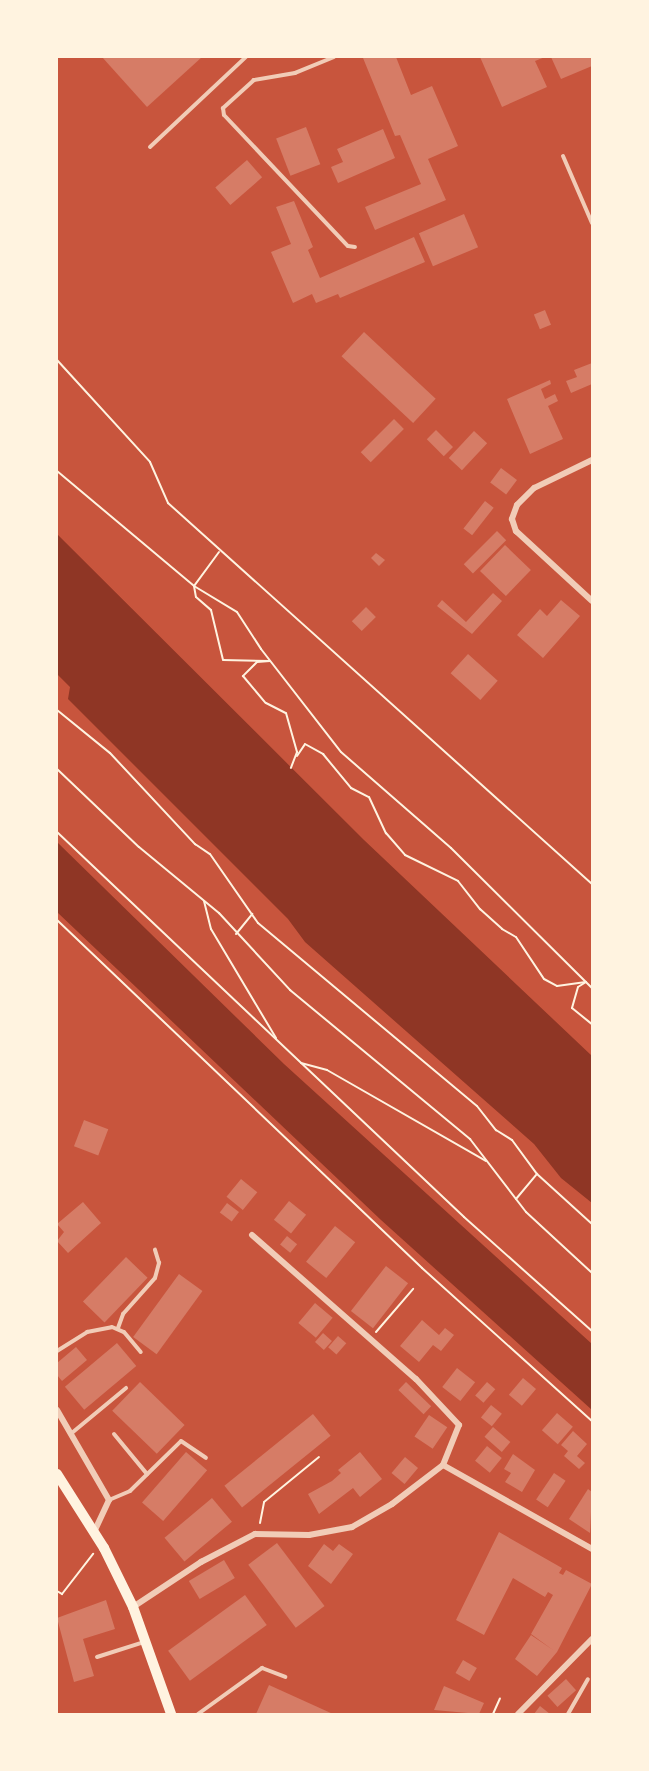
<!DOCTYPE html>
<style>
body{margin:0}
#map{position:relative;width:649px;height:1771px;overflow:hidden;background:#c8553d;font-family:"Exo 2",sans-serif}
div>[style]{position:absolute}
.water>*{inset:0;background:#8f3625}
.building>*{inset:0;background:#d67c66;transform-origin:0 0}
.path>*{height:2px;margin:-1px;padding:0 1px;transform-origin:1px;border-radius:1px;background:#fff3e0}
.service>*{height:4px;margin:-2px;padding:0 2px;transform-origin:2px;border-radius:2px;background:#f1ccb7}
.minor>*{height:6px;margin:-3px;padding:0 3px;transform-origin:3px;border-radius:3px;background:#f1ccb7}
.secondary>*{height:10px;margin:-5px;padding:0 5px;transform-origin:5px;border-radius:5px;background:#fff3e0}
span{translate:-50% -50%;white-space:nowrap;text-align:center;line-height:1.15;-webkit-text-stroke:5px #fff3e0;paint-order:stroke}
.frame{position:absolute;inset:0;border:58px solid #fff3e0;pointer-events:none}
</style>
<div id="map">
<div class="water">
<div style="clip-path:polygon(57px 534px,364px 840px,592px 1056px,592px 1203px,561px 1178px,534px 1144px,305px 942px,288px 919px,68px 699px,70px 687px,57px 674px)"></div>
<div style="clip-path:polygon(57px 842px,284px 1064px,592px 1344px,592px 1410px,381px 1220px,57px 912px)"></div>
</div>
<div class="building">
<div style="clip-path:polygon(102px 57px,202px 57px,147px 107px)"></div>
<div style="clip-path:polygon(396px 57px,411px 95px,432px 86px,458px 146px,428px 159px,446px 200px,375px 230px,365px 207px,421px 184px,400px 135px,395px 136px,363px 58px)"></div>
<div style="clip-path:polygon(480px 57px,545px 57px,535px 61px,547px 87px,502px 107px)"></div>
<div style="clip-path:polygon(551px 57px,592px 57px,592px 66px,561px 79px)"></div>
<div style="left:306px;top:127px;width:40px;height:32px;rotate:69deg"></div>
<div style="clip-path:polygon(383px 129px,395px 158px,338px 183px,331px 167px,343px 162px,337px 149px)"></div>
<div style="left:247px;top:160px;width:23px;height:42px;rotate:49deg"></div>
<div style="clip-path:polygon(294px 201px,313px 247px,308px 250px,320px 278px,414px 237px,425px 262px,340px 298px,338px 294px,316px 303px,312px 294px,293px 303px,271px 252px,291px 244px,276px 207px)"></div>
<div style="left:464px;top:214px;width:36px;height:49px;rotate:67deg"></div>
<div style="left:545px;top:310px;width:16px;height:12px;rotate:68deg"></div>
<div style="left:364px;top:332px;width:98px;height:33px;rotate:43deg"></div>
<div style="clip-path:polygon(592px 363px,592px 384px,571px 393px,566px 381px,577px 377px,574px 370px)"></div>
<div style="clip-path:polygon(550px 380px,551px 384px,541px 389px,545px 399px,555px 394px,558px 401px,548px 406px,563px 439px,530px 454px,507px 399px)"></div>
<div style="left:394px;top:419px;width:14px;height:47px;rotate:45deg"></div>
<div style="left:436px;top:430px;width:24px;height:13px;rotate:45deg"></div>
<div style="left:474px;top:431px;width:18px;height:37px;rotate:43deg"></div>
<div style="left:501px;top:468px;width:20px;height:18px;rotate:37deg"></div>
<div style="left:485px;top:501px;width:11px;height:35px;rotate:38deg"></div>
<div style="left:497px;top:531px;width:13px;height:47px;rotate:45deg"></div>
<div style="left:505px;top:545px;width:36px;height:36px;rotate:44deg"></div>
<div style="clip-path:polygon(376px 553px,385px 560px,379px 566px,371px 558px)"></div>
<div style="clip-path:polygon(493px 593px,502px 601px,472px 634px,437px 606px,442px 600px,466px 622px)"></div>
<div style="clip-path:polygon(561px 600px,580px 616px,543px 658px,517px 635px,540px 609px,547px 616px)"></div>
<div style="left:366px;top:607px;width:14px;height:20px;rotate:45deg"></div>
<div style="left:468px;top:654px;width:40px;height:26px;rotate:42deg"></div>
<div style="left:84px;top:1120px;width:26px;height:28px;rotate:21deg"></div>
<div style="left:241px;top:1179px;width:21px;height:23px;rotate:39deg"></div>
<div style="left:289px;top:1201px;width:22px;height:24px;rotate:39deg"></div>
<div style="clip-path:polygon(83px 1202px,101px 1223px,68px 1253px,57px 1241px,64px 1232px,57px 1224px)"></div>
<div style="left:227px;top:1203px;width:15px;height:12px;rotate:37deg"></div>
<div style="left:335px;top:1226px;width:26px;height:46px;rotate:39deg"></div>
<div style="left:287px;top:1236px;width:13px;height:11px;rotate:39deg"></div>
<div style="left:126px;top:1257px;width:30px;height:62px;rotate:44deg"></div>
<div style="left:386px;top:1266px;width:28px;height:57px;rotate:38deg"></div>
<div style="left:179px;top:1274px;width:29px;height:78px;rotate:36deg"></div>
<div style="left:315px;top:1303px;width:23px;height:26px;rotate:40deg"></div>
<div style="clip-path:polygon(422px 1320px,439px 1335px,445px 1328px,454px 1335px,441px 1351px,433px 1345px,419px 1362px,400px 1346px)"></div>
<div style="left:323px;top:1333px;width:12px;height:12px;rotate:42deg"></div>
<div style="left:338px;top:1336px;width:11px;height:15px;rotate:41deg"></div>
<div style="left:117px;top:1343px;width:30px;height:68px;rotate:50deg"></div>
<div style="clip-path:polygon(76px 1347px,87px 1360px,62px 1381px,57px 1375px,57px 1363px)"></div>
<div style="left:457px;top:1368px;width:23px;height:24px;rotate:38deg"></div>
<div style="left:523px;top:1378px;width:17px;height:22px;rotate:40deg"></div>
<div style="left:140px;top:1382px;width:62px;height:40px;rotate:44deg"></div>
<div style="left:406px;top:1382px;width:35px;height:11px;rotate:44deg"></div>
<div style="left:487px;top:1382px;width:11px;height:18px;rotate:41deg"></div>
<div style="left:491px;top:1405px;width:14px;height:16px;rotate:39deg"></div>
<div style="left:557px;top:1413px;width:21px;height:23px;rotate:41deg"></div>
<div style="left:313px;top:1414px;width:28px;height:114px;rotate:51deg"></div>
<div style="left:429px;top:1415px;width:22px;height:26px;rotate:34deg"></div>
<div style="left:493px;top:1427px;width:23px;height:13px;rotate:41deg"></div>
<div style="clip-path:polygon(573px 1431px,587px 1444px,577px 1456px,585px 1463px,579px 1469px,564px 1456px,568px 1451px,561px 1445px)"></div>
<div style="left:487px;top:1446px;width:19px;height:19px;rotate:39deg"></div>
<div style="left:186px;top:1452px;width:28px;height:67px;rotate:41deg"></div>
<div style="clip-path:polygon(360px 1452px,382px 1479px,360px 1497px,353px 1488px,319px 1514px,308px 1494px,332px 1481px,341px 1473px,338px 1470px)"></div>
<div style="clip-path:polygon(513px 1454px,535px 1470px,522px 1492px,505px 1482px,511px 1473px,504px 1469px)"></div>
<div style="left:405px;top:1457px;width:17px;height:21px;rotate:40deg"></div>
<div style="left:554px;top:1473px;width:14px;height:32px;rotate:34deg"></div>
<div style="clip-path:polygon(588px 1489px,592px 1492px,590px 1533px,569px 1519px)"></div>
<div style="left:212px;top:1498px;width:31px;height:62px;rotate:50deg"></div>
<div style="clip-path:polygon(499px 1532px,562px 1568px,559px 1573px,563px 1575px,566px 1570px,592px 1584px,557px 1652px,537px 1676px,515px 1659px,531px 1635px,553px 1650px,531px 1634px,553px 1595px,548px 1592px,545px 1597px,513px 1578px,484px 1635px,456px 1620px)"></div>
<div style="left:277px;top:1543px;width:79px;height:36px;rotate:53deg"></div>
<div style="clip-path:polygon(324px 1544px,333px 1551px,339px 1544px,353px 1554px,331px 1584px,308px 1566px)"></div>
<div style="left:224px;top:1560px;width:21px;height:41px;rotate:59deg"></div>
<div style="left:245px;top:1595px;width:37px;height:95px;rotate:54deg"></div>
<div style="clip-path:polygon(106px 1600px,115px 1629px,83px 1639px,94px 1676px,74px 1682px,57px 1618px)"></div>
<div style="left:463px;top:1660px;width:16px;height:15px;rotate:30deg"></div>
<div style="left:566px;top:1679px;width:15px;height:25px;rotate:48deg"></div>
<div style="clip-path:polygon(269px 1685px,333px 1714px,256px 1714px)"></div>
<div style="clip-path:polygon(444px 1686px,484px 1703px,479px 1714px,434px 1710px)"></div>
<div style="clip-path:polygon(540px 1706px,550px 1714px,534px 1714px)"></div>
</div>
<div class="path">
<div style="left:57px;top:360px;width:138px;rotate:47.6deg"></div>
<div style="left:150px;top:462px;width:45px;rotate:66.3deg"></div>
<div style="left:168px;top:503px;width:570px;rotate:41.94deg"></div>
<div style="left:57px;top:471px;width:179px;rotate:40deg"></div>
<div style="left:194px;top:586px;width:50px;rotate:31.2deg"></div>
<div style="left:237px;top:612px;width:44px;rotate:57deg"></div>
<div style="left:261px;top:649px;width:130px;rotate:52.2deg"></div>
<div style="left:341px;top:752px;width:146px;rotate:41.1deg"></div>
<div style="left:451px;top:848px;width:199px;rotate:44.8deg"></div>
<div style="left:219px;top:552px;width:42px;rotate:126.3deg"></div>
<div style="left:194px;top:586px;width:11px;rotate:80deg"></div>
<div style="left:196px;top:597px;width:20px;rotate:41deg"></div>
<div style="left:211px;top:610px;width:51px;rotate:76.5deg"></div>
<div style="left:223px;top:660px;width:47px;rotate:1.2deg"></div>
<div style="left:270px;top:661px;width:13px;rotate:176deg"></div>
<div style="left:257px;top:662px;width:20px;rotate:135deg"></div>
<div style="left:243px;top:676px;width:35px;rotate:50deg"></div>
<div style="left:266px;top:703px;width:22px;rotate:27deg"></div>
<div style="left:286px;top:713px;width:41px;rotate:74.2deg"></div>
<div style="left:297px;top:752px;width:17px;rotate:111deg"></div>
<div style="left:57px;top:710px;width:68px;rotate:39.1deg"></div>
<div style="left:110px;top:753px;width:125px;rotate:47deg"></div>
<div style="left:195px;top:844px;width:18px;rotate:34deg"></div>
<div style="left:210px;top:854px;width:84px;rotate:55.2deg"></div>
<div style="left:258px;top:923px;width:285px;rotate:39.9deg"></div>
<div style="left:477px;top:1106px;width:31px;rotate:52deg"></div>
<div style="left:496px;top:1130px;width:19px;rotate:32deg"></div>
<div style="left:512px;top:1140px;width:42px;rotate:53.7deg"></div>
<div style="left:537px;top:1174px;width:74px;rotate:42.3deg"></div>
<div style="left:297px;top:756px;width:14px;rotate:-56deg"></div>
<div style="left:305px;top:744px;width:21px;rotate:29deg"></div>
<div style="left:323px;top:754px;width:44px;rotate:50.5deg"></div>
<div style="left:351px;top:788px;width:20px;rotate:27deg"></div>
<div style="left:369px;top:797px;width:40px;rotate:65deg"></div>
<div style="left:386px;top:833px;width:29px;rotate:49deg"></div>
<div style="left:405px;top:855px;width:59px;rotate:26.1deg"></div>
<div style="left:458px;top:881px;width:36px;rotate:52deg"></div>
<div style="left:480px;top:909px;width:30px;rotate:42deg"></div>
<div style="left:502px;top:929px;width:16px;rotate:30deg"></div>
<div style="left:516px;top:937px;width:50px;rotate:56.3deg"></div>
<div style="left:544px;top:979px;width:15px;rotate:28deg"></div>
<div style="left:557px;top:986px;width:29px;rotate:-8deg"></div>
<div style="left:586px;top:982px;width:9px;rotate:148deg"></div>
<div style="left:578px;top:987px;width:22px;rotate:106deg"></div>
<div style="left:572px;top:1008px;width:26px;rotate:39deg"></div>
<div style="left:57px;top:769px;width:113px;rotate:43.6deg"></div>
<div style="left:139px;top:847px;width:104px;rotate:39.5deg"></div>
<div style="left:219px;top:913px;width:105px;rotate:47.3deg"></div>
<div style="left:290px;top:990px;width:234px;rotate:39.6deg"></div>
<div style="left:470px;top:1139px;width:92px;rotate:52.5deg"></div>
<div style="left:526px;top:1212px;width:90px;rotate:42.7deg"></div>
<div style="left:57px;top:832px;width:560px;rotate:43.41deg"></div>
<div style="left:464px;top:1217px;width:171px;rotate:41.7deg"></div>
<div style="left:204px;top:901px;width:29px;rotate:76deg"></div>
<div style="left:211px;top:929px;width:127px;rotate:59.2deg"></div>
<div style="left:57px;top:920px;width:504px;rotate:43.63deg"></div>
<div style="left:422px;top:1268px;width:229px;rotate:42deg"></div>
<div style="left:236px;top:934px;width:26px;rotate:-51deg"></div>
<div style="left:301px;top:1063px;width:27px;rotate:15deg"></div>
<div style="left:327px;top:1070px;width:183px;rotate:29.8deg"></div>
<div style="left:516px;top:1199px;width:33px;rotate:-50deg"></div>
<div style="left:376px;top:1332px;width:57px;rotate:-49.3deg"></div>
<div style="left:260px;top:1523px;width:21px;rotate:-79deg"></div>
<div style="left:264px;top:1502px;width:71px;rotate:-39.3deg"></div>
<div style="left:57px;top:1591px;width:6px;rotate:31deg"></div>
<div style="left:62px;top:1594px;width:51px;rotate:-52.2deg"></div>
<div style="left:493px;top:1714px;width:17px;rotate:-66deg"></div>
</div>
<div class="service">
<div style="left:334px;top:57px;width:42px;rotate:157.7deg"></div>
<div style="left:295px;top:73px;width:42px;rotate:170.3deg"></div>
<div style="left:254px;top:80px;width:42px;rotate:137.9deg"></div>
<div style="left:223px;top:108px;width:7px;rotate:82deg"></div>
<div style="left:224px;top:115px;width:180px;rotate:46.6deg"></div>
<div style="left:348px;top:246px;width:7px;rotate:8deg"></div>
<div style="left:150px;top:147px;width:132px;rotate:-43.2deg"></div>
<div style="left:563px;top:156px;width:73px;rotate:66.6deg"></div>
<div style="left:118px;top:1328px;width:15px;rotate:-70deg"></div>
<div style="left:123px;top:1314px;width:48px;rotate:-48.4deg"></div>
<div style="left:155px;top:1278px;width:16px;rotate:-75deg"></div>
<div style="left:159px;top:1263px;width:14px;rotate:-107deg"></div>
<div style="left:57px;top:1351px;width:36px;rotate:-32deg"></div>
<div style="left:87px;top:1332px;width:25px;rotate:-11deg"></div>
<div style="left:112px;top:1327px;width:13px;rotate:23deg"></div>
<div style="left:124px;top:1332px;width:26px;rotate:50deg"></div>
<div style="left:73px;top:1432px;width:69px;rotate:-39.7deg"></div>
<div style="left:114px;top:1434px;width:52px;rotate:50.5deg"></div>
<div style="left:109px;top:1500px;width:23px;rotate:-23deg"></div>
<div style="left:130px;top:1491px;width:71px;rotate:-44.4deg"></div>
<div style="left:181px;top:1441px;width:30px;rotate:34deg"></div>
<div style="left:97px;top:1657px;width:49px;rotate:-17.7deg"></div>
<div style="left:198px;top:1714px;width:79px;rotate:-35.7deg"></div>
<div style="left:262px;top:1668px;width:25px;rotate:21deg"></div>
<div style="left:568px;top:1714px;width:40px;rotate:-60.3deg"></div>
</div>
<div class="minor">
<div style="left:592px;top:460px;width:64px;rotate:154.2deg"></div>
<div style="left:534px;top:488px;width:24px;rotate:135deg"></div>
<div style="left:517px;top:505px;width:15px;rotate:110deg"></div>
<div style="left:512px;top:519px;width:13px;rotate:72deg"></div>
<div style="left:516px;top:531px;width:103px;rotate:42.6deg"></div>
<div style="left:252px;top:1235px;width:218px;rotate:41.3deg"></div>
<div style="left:416px;top:1379px;width:63px;rotate:46.9deg"></div>
<div style="left:459px;top:1425px;width:43px;rotate:111.8deg"></div>
<div style="left:57px;top:1410px;width:104px;rotate:60deg"></div>
<div style="left:109px;top:1500px;width:35px;rotate:115deg"></div>
<div style="left:133px;top:1607px;width:82px;rotate:-33.5deg"></div>
<div style="left:201px;top:1562px;width:61px;rotate:-27.4deg"></div>
<div style="left:255px;top:1534px;width:54px;rotate:1.1deg"></div>
<div style="left:309px;top:1535px;width:44px;rotate:-10.5deg"></div>
<div style="left:352px;top:1527px;width:46px;rotate:-29.9deg"></div>
<div style="left:392px;top:1504px;width:64px;rotate:-37.4deg"></div>
<div style="left:443px;top:1465px;width:171px;rotate:29.4deg"></div>
<div style="left:518px;top:1714px;width:105px;rotate:-45.4deg"></div>
</div>
<div class="secondary">
<div style="left:57px;top:1474px;width:88px;rotate:57.6deg"></div>
<div style="left:104px;top:1548px;width:66px;rotate:63.8deg"></div>
<div style="left:133px;top:1607px;width:114px;rotate:70.4deg"></div>
</div>
<div class="frame"></div>
</div>
